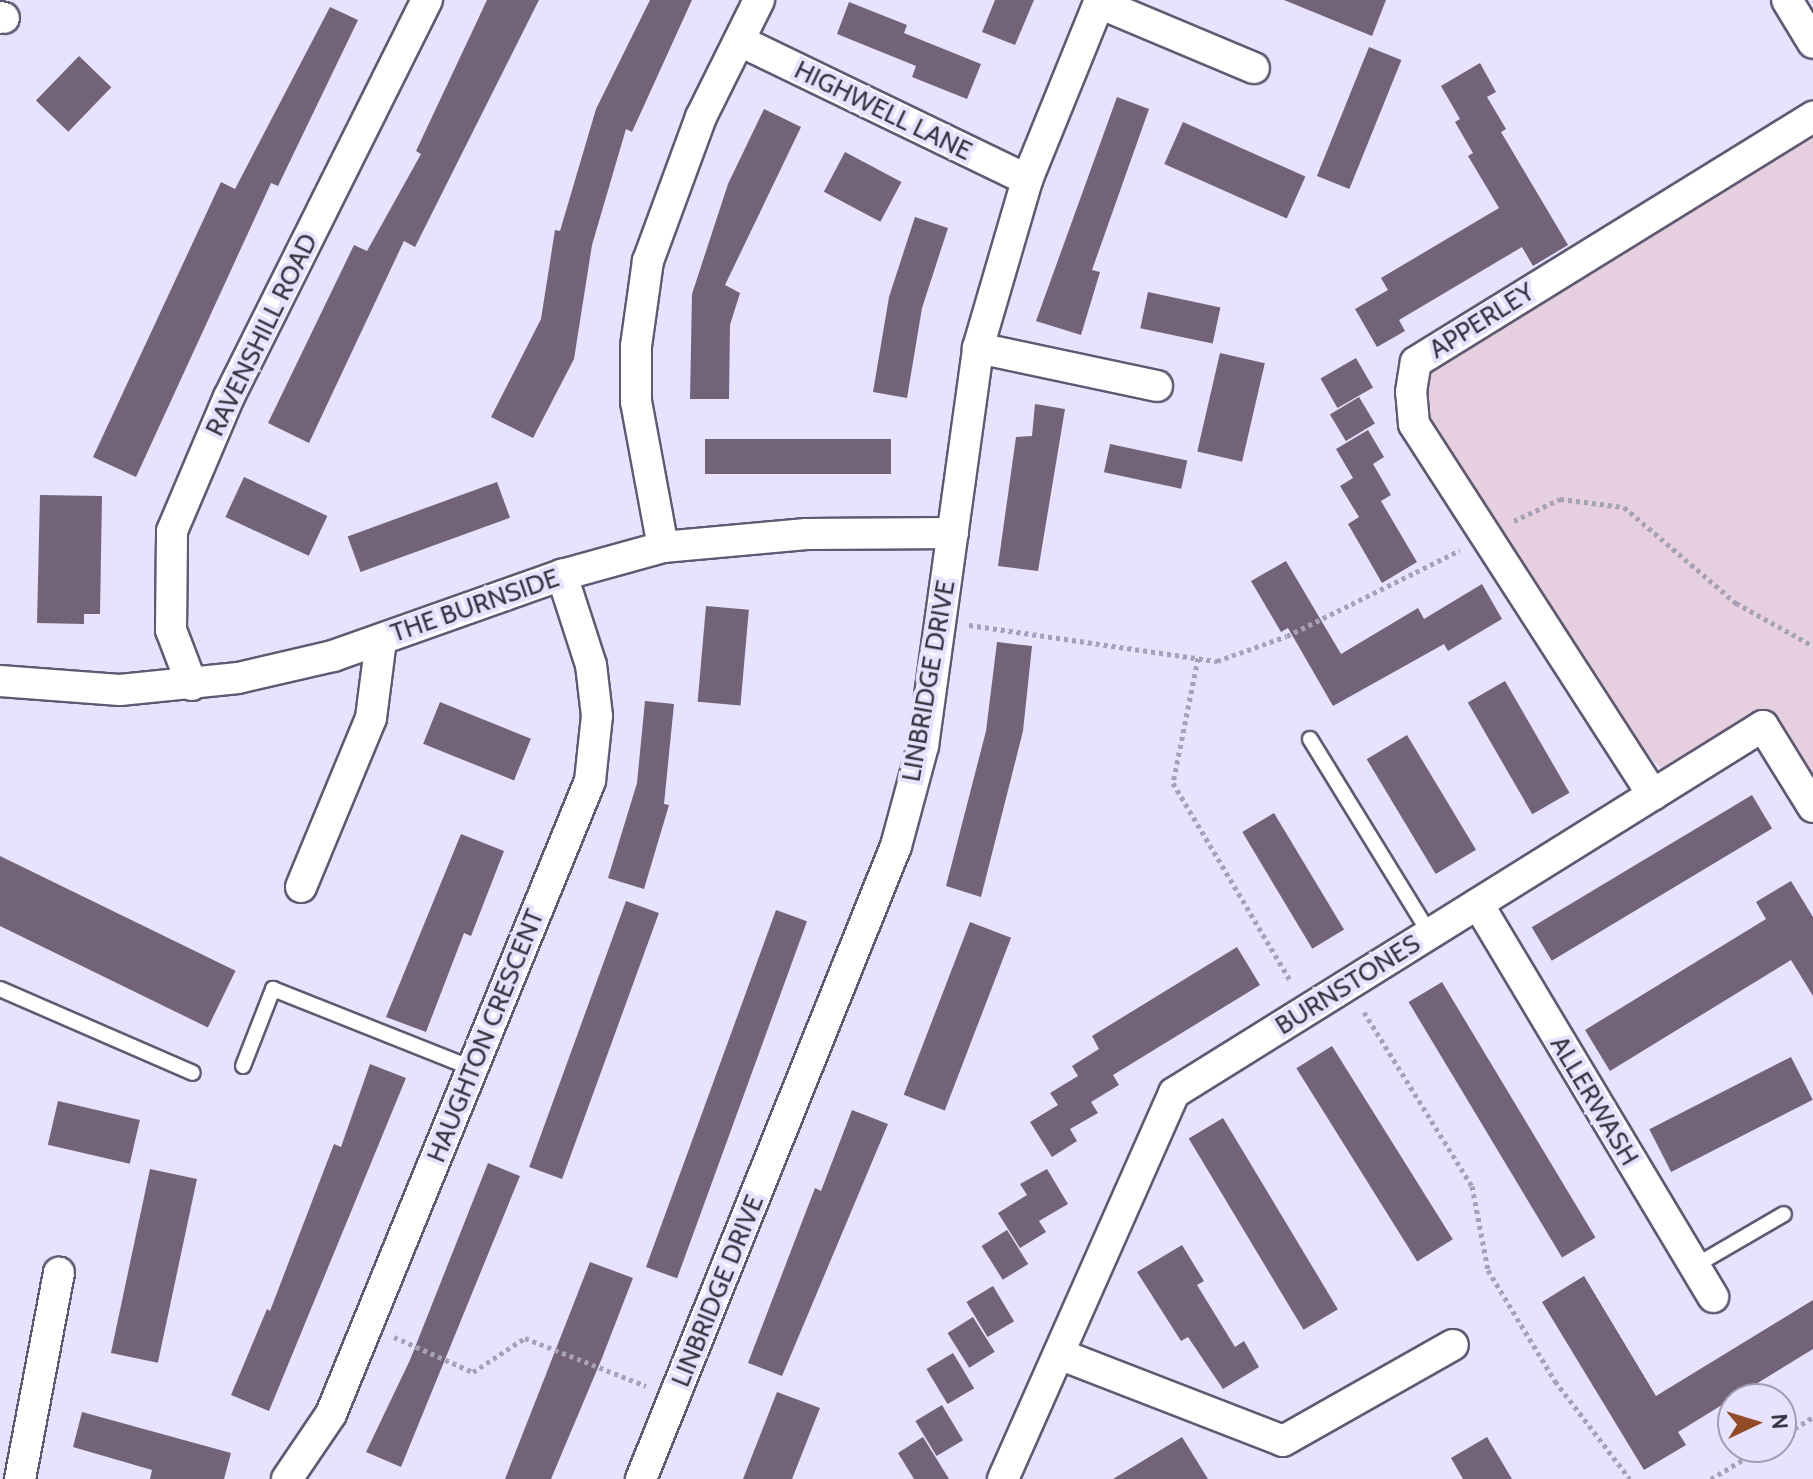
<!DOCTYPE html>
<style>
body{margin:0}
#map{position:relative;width:1813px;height:1479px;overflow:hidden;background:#e7e2fe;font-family:Cabin,sans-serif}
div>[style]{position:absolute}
.green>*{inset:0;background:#e6cfde}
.building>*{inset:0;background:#736379;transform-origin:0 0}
.path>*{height:5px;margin-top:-2.5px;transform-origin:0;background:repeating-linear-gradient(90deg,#a5a1b7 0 4px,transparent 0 8px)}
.roads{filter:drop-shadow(2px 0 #5f5a72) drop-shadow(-2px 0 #5f5a72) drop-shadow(0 2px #5f5a72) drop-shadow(0 -2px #5f5a72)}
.service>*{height:14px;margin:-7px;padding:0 7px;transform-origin:7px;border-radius:7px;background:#fff}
.minor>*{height:30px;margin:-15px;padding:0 15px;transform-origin:15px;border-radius:15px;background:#fff}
span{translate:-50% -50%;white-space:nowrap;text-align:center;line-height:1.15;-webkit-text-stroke:8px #e7e2fe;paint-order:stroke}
.street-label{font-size:26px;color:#383641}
.north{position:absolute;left:1717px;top:1383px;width:80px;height:80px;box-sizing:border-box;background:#e7e2fe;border:2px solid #a19db2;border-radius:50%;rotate:86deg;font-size:22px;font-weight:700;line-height:32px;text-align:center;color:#383641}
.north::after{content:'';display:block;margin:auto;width:28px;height:36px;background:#924b26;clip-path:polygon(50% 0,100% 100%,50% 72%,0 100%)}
</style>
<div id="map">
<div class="green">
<div style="clip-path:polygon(1813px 138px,1813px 785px,1768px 709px,1661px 768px,1638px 746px,1428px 423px,1426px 393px,1432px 370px)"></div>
</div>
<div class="building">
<div style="clip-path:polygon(487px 0,539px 0,415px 247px,404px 241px,309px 443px,268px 423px,354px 245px,367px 251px,421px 154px,416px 151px)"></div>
<div style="clip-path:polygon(650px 0,692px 0,632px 132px,626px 129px,592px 245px,574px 359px,533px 438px,491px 417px,541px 319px,555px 230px,560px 231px,596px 109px)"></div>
<div style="clip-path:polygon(995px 0,1034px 0,1015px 45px,982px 32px)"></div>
<div style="clip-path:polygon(1284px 0,1386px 0,1372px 36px)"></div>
<div style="clip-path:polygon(849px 2px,907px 25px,904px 33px,981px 64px,967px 99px,912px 77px,916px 66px,837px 34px)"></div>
<div style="clip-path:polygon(330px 7px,358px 20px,278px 186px,271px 183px,136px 477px,93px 457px,221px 182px,235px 189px)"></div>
<div style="left:1369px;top:47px;width:35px;height:139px;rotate:22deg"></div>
<div style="left:79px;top:56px;width:45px;height:62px;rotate:44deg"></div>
<div style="clip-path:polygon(1480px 63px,1496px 92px,1487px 97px,1506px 129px,1501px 132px,1568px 245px,1533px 266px,1522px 247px,1399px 320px,1405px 331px,1377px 347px,1355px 309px,1388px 290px,1381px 278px,1499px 208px,1468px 156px,1473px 153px,1455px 122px,1460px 119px,1441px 86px)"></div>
<div style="clip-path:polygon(1117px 97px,1149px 109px,1092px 270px,1100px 272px,1081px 335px,1036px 321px)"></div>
<div style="clip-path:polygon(764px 109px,801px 127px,725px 285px,740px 293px,730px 325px,729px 399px,690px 399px,692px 294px,728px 184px)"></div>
<div style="left:1183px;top:122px;width:134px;height:46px;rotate:24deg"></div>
<div style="left:845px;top:152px;width:64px;height:45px;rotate:28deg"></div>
<div style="clip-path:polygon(915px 217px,948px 228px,922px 308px,907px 398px,873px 392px,889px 297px)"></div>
<div style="left:1148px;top:292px;width:74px;height:37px;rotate:12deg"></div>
<div style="left:1220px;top:353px;width:46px;height:101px;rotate:13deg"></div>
<div style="left:1356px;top:358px;width:34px;height:41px;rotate:60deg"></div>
<div style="left:1359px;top:397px;width:31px;height:34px;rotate:59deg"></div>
<div style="clip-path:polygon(1035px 404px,1065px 409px,1038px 571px,998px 566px,1016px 437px,1032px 436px)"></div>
<div style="clip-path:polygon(1368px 430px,1384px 457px,1373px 464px,1391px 495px,1381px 501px,1417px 562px,1382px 583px,1348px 524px,1359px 517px,1340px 486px,1353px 478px,1336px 449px)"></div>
<div style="left:891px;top:439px;width:35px;height:186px;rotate:90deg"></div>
<div style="left:1110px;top:444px;width:79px;height:29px;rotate:12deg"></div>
<div style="left:244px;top:477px;width:92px;height:44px;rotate:25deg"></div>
<div style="left:497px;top:482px;width:38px;height:159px;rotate:70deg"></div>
<div style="clip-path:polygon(40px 495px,102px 496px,100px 614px,84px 614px,84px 624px,37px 623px)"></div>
<div style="clip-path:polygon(1286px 561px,1341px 654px,1418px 608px,1424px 619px,1482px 584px,1502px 619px,1448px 651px,1444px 644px,1333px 706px,1288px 628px,1281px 632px,1251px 581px)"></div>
<div style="left:706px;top:606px;width:43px;height:96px;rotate:5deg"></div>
<div style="clip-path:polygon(997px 642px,1032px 646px,1023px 731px,981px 897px,946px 886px,986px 731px)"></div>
<div style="left:1505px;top:681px;width:129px;height:43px;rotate:60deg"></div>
<div style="clip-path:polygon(645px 701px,674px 704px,664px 804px,669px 805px,644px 889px,608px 878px,637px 783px)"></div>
<div style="left:440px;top:702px;width:98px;height:45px;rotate:22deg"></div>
<div style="left:1407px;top:735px;width:134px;height:47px;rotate:59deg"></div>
<div style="left:1752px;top:795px;width:39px;height:257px;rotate:59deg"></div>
<div style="left:1274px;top:813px;width:136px;height:37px;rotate:59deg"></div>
<div style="clip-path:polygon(461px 834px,504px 851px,471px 936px,464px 933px,426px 1032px,386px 1017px)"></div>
<div style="left:0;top:856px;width:262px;height:63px;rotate:26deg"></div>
<div style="clip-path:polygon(1791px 881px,1813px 917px,1813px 996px,1791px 960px,1610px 1071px,1585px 1030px,1766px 919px,1756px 902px)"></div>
<div style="left:626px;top:901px;width:35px;height:283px;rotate:20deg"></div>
<div style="left:776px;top:910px;width:33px;height:380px;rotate:20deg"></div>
<div style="left:970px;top:922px;width:44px;height:185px;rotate:21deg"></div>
<div style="clip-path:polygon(1237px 947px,1260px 985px,1113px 1075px,1119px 1085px,1091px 1102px,1098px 1113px,1070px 1129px,1077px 1141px,1052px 1157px,1030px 1122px,1058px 1105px,1050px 1093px,1078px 1076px,1072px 1066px,1099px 1049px,1092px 1036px)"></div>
<div style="left:1442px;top:982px;width:298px;height:39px;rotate:59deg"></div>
<div style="left:1332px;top:1046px;width:228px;height:42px;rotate:58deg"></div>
<div style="left:1791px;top:1057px;width:48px;height:159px;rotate:63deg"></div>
<div style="clip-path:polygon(370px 1064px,406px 1078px,269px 1411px,231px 1395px,267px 1309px,270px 1311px,334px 1144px,341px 1147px)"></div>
<div style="left:58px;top:1101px;width:84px;height:45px;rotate:13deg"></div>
<div style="clip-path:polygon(852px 1110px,888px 1124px,782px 1376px,748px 1363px,815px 1188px,821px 1191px)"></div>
<div style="left:1223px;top:1118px;width:223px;height:40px;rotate:59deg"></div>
<div style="clip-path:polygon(488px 1163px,520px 1176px,401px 1467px,366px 1452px,410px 1360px)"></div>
<div style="left:150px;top:1169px;width:48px;height:188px;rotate:12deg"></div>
<div style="clip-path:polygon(1047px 1169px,1068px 1204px,1039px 1221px,1046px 1232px,1020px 1248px,998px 1213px,1027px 1195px,1020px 1184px)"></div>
<div style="left:1007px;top:1230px;width:40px;height:30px;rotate:58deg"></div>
<div style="clip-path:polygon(1182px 1245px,1204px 1281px,1197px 1285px,1235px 1347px,1244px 1341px,1259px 1367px,1223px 1389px,1188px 1337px,1181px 1341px,1137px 1272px)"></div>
<div style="clip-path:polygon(590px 1262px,633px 1278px,602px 1358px,551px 1479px,505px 1479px)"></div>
<div style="clip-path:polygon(1584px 1276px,1656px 1396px,1813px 1300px,1813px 1349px,1678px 1432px,1686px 1445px,1644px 1470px,1542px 1302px)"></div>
<div style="left:993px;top:1286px;width:41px;height:31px;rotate:59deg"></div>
<div style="left:973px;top:1317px;width:41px;height:30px;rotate:58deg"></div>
<div style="left:953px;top:1353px;width:41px;height:31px;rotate:59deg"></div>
<div style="clip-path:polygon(777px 1392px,820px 1408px,792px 1479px,743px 1479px)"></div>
<div style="left:942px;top:1405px;width:41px;height:31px;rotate:59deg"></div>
<div style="clip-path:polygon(82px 1412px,231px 1453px,224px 1479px,150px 1479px,152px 1470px,73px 1447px)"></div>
<div style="clip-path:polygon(923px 1437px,949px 1479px,914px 1479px,898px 1453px)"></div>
<div style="clip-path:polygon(1182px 1437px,1208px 1479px,1113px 1479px)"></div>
<div style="clip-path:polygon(1487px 1437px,1512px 1479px,1463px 1479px,1451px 1458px)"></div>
</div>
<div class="path">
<div style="left:1514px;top:521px;width:51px;rotate:-25.6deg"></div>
<div style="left:1560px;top:499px;width:64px;rotate:7.1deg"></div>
<div style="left:1624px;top:507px;width:148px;rotate:40.6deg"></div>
<div style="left:1736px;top:603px;width:88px;rotate:29.2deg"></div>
<div style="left:969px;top:625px;width:251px;rotate:8.3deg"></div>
<div style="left:1217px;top:661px;width:74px;rotate:-19.7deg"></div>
<div style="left:1287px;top:636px;width:193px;rotate:-26.4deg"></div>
<div style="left:1198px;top:658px;width:127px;rotate:101.3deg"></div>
<div style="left:1173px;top:783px;width:231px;rotate:59.3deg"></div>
<div style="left:1364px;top:1012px;width:205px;rotate:58.2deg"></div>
<div style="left:1472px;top:1186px;width:86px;rotate:79.2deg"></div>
<div style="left:1488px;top:1270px;width:130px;rotate:58.9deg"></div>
<div style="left:1555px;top:1381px;width:123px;rotate:52.6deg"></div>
<div style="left:394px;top:1337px;width:86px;rotate:23.9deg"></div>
<div style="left:473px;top:1372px;width:62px;rotate:-33.2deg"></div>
<div style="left:525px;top:1338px;width:130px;rotate:21.6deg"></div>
<div style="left:1781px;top:1437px;width:38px;rotate:-32deg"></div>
<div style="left:1711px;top:1479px;width:62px;rotate:-31.1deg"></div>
</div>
<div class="roads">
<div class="service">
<div style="left:1310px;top:739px;width:229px;rotate:58.4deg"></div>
<div style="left:0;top:989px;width:210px;rotate:23.5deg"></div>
<div style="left:243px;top:1066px;width:83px;rotate:-68.7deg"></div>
<div style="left:273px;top:989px;width:214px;rotate:21.7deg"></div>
<div style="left:1693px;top:1267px;width:105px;rotate:-30.2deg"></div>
</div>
<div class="minor">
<div style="left:1787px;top:0;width:50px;rotate:58.8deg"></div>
<div style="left:1099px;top:3px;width:168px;rotate:22.8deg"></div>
<div style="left:0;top:17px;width:4px;rotate:14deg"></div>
<div style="left:740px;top:41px;width:319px;rotate:25.8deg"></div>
<div style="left:978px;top:348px;width:183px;rotate:12deg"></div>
<div style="left:663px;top:547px;width:147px;rotate:-100.5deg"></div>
<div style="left:636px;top:402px;width:56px;rotate:-90deg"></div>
<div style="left:636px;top:346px;width:86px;rotate:-82deg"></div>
<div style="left:648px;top:261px;width:153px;rotate:-69.8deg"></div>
<div style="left:701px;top:117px;width:131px;rotate:-63.6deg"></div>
<div style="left:0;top:681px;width:120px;rotate:4.3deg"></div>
<div style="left:120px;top:690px;width:119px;rotate:-5.8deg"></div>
<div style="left:238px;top:678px;width:98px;rotate:-13deg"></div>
<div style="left:333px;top:656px;width:243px;rotate:-19.5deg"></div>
<div style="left:562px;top:575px;width:105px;rotate:-15.5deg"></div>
<div style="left:663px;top:547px;width:144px;rotate:-5.2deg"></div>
<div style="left:806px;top:534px;width:147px;rotate:-0.4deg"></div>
<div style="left:192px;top:685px;width:59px;rotate:-110.9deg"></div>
<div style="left:171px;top:630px;width:99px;rotate:-89.4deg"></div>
<div style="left:172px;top:531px;width:146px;rotate:-67deg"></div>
<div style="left:229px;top:397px;width:444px;rotate:-63.5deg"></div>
<div style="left:1653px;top:795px;width:441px;rotate:-122.8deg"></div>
<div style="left:1414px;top:424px;width:32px;rotate:-95deg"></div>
<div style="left:1411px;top:392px;width:30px;rotate:-81deg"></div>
<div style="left:1416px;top:362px;width:467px;rotate:-31.7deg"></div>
<div style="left:301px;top:887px;width:183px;rotate:-67.5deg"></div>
<div style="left:371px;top:718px;width:79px;rotate:-82.7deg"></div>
<div style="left:1478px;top:904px;width:458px;rotate:59.1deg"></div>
<div style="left:1059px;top:1354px;width:240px;rotate:21.2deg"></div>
<div style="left:1283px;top:1441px;width:195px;rotate:-29.5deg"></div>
<div style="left:20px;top:1479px;width:210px;rotate:-79.3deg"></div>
<div style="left:287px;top:1479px;width:78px;rotate:-55.9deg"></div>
<div style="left:331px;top:1414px;width:684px;rotate:-67.75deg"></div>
<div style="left:590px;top:781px;width:65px;rotate:-83.9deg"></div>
<div style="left:597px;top:716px;width:51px;rotate:-96.7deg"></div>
<div style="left:591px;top:665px;width:95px;rotate:-107.9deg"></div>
<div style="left:641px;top:1479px;width:682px;rotate:-68.06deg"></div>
<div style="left:896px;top:846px;width:104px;rotate:-74.9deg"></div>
<div style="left:923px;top:746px;width:402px;rotate:-82.1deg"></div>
<div style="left:978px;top:348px;width:175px;rotate:-73.7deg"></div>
<div style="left:1027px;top:180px;width:194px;rotate:-67.9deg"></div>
<div style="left:1003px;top:1479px;width:422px;rotate:-66.1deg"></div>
<div style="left:1174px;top:1093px;width:694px;rotate:-31.93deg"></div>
<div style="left:1763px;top:726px;width:95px;rotate:58.3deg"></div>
</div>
</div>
<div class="street-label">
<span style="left:883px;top:111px;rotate:26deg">HIGHWELL LANE</span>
<span style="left:1482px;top:321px;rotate:-32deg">APPERLEY</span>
<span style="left:262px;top:335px;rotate:-64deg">RAVENSHILL ROAD</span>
<span style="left:475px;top:606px;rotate:-19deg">THE BURNSIDE</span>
<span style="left:929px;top:681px;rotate:-80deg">LINBRIDGE DRIVE</span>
<span style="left:1348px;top:985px;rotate:-32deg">BURNSTONES</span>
<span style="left:486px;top:1036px;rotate:-68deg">HAUGHTON CRESCENT</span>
<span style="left:1594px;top:1101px;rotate:59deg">ALLERWASH</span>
<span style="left:718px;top:1291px;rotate:-68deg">LINBRIDGE DRIVE</span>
</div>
<div class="north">N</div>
</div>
